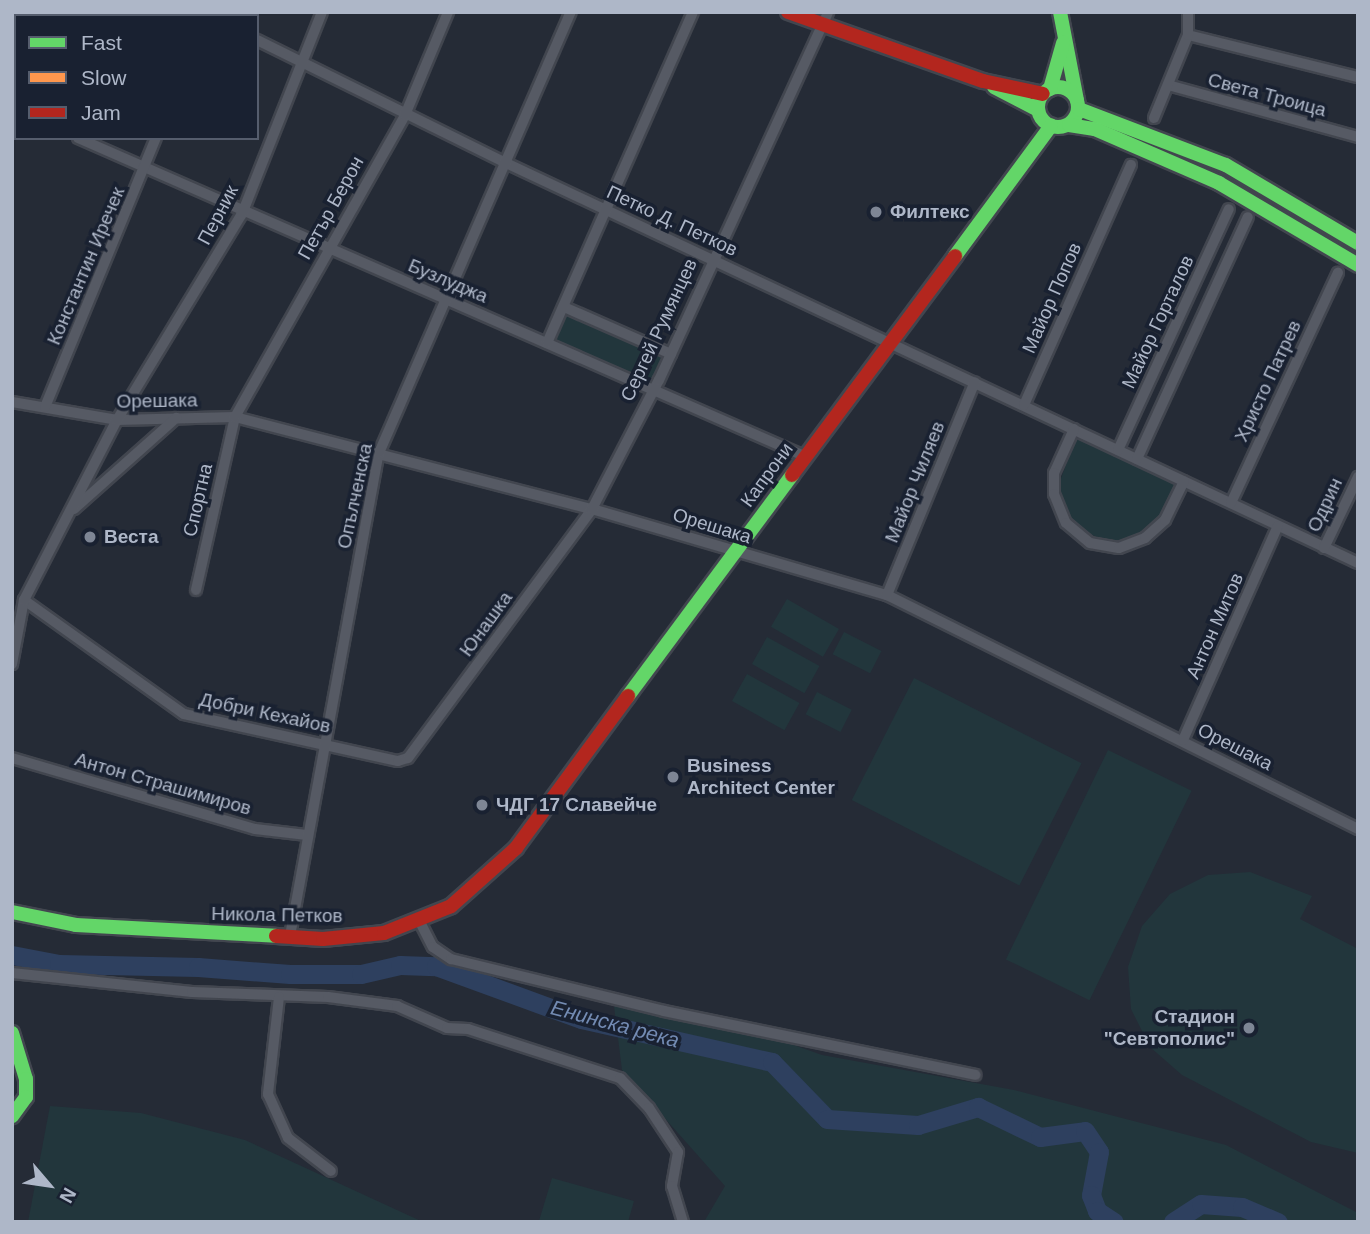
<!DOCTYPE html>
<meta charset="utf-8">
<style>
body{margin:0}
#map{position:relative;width:1370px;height:1234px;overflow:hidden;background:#252b36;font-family:Arial,sans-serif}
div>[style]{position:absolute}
.green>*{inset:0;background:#22363c;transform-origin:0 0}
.river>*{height:19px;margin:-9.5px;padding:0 9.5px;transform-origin:9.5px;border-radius:9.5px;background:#2e405f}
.roads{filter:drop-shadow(2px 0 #42464f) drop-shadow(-2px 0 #42464f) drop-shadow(0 2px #42464f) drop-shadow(0 -2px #42464f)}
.street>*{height:10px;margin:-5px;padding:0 5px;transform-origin:5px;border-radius:5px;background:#565a64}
.fast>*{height:14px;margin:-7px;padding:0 7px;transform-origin:7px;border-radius:7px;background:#63d668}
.fast>.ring{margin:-7px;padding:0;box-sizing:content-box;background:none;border:14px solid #63d668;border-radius:50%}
.slow>*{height:14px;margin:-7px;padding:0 7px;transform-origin:7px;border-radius:7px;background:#ff974d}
.jam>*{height:14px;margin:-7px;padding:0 7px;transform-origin:7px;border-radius:7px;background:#b3261e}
.dots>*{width:19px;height:19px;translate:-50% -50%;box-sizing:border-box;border:4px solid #192131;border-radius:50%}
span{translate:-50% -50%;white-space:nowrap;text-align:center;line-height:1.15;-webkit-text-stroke:7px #192131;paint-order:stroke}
.street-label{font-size:19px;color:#aeb7c8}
.poi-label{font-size:19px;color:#aeb7c8;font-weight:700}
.left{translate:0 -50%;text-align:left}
.right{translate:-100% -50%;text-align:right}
.water-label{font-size:21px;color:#738bb3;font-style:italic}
.frame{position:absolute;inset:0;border:14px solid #aeb7c8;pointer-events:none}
.legend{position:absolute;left:14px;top:14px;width:245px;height:126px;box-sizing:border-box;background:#192131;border:2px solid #555d6d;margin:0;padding:9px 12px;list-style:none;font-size:21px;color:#aeb7c8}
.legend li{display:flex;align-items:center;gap:14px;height:35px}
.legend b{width:35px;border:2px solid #555d6d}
.north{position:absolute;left:14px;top:1150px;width:70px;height:70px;-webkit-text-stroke:5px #192131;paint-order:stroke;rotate:119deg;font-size:19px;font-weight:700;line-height:28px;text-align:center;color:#aeb7c8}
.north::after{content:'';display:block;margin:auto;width:24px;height:32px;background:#aeb7c8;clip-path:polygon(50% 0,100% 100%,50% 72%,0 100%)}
</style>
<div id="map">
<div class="green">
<div style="left:568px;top:312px;width:105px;height:34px;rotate:24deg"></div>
<div style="clip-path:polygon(1077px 435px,1176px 482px,1166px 506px,1148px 531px,1112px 545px,1073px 525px,1062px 504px,1060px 481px)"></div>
<div style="left:787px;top:599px;width:60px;height:32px;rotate:30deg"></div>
<div style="left:844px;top:632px;width:42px;height:25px;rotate:27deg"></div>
<div style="left:767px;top:637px;width:60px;height:31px;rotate:29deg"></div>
<div style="left:747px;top:674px;width:60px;height:31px;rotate:29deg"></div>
<div style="left:914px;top:678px;width:188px;height:137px;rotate:27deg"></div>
<div style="left:817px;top:692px;width:39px;height:25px;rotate:27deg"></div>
<div style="left:1108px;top:750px;width:93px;height:233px;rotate:26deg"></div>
<div style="clip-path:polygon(1250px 872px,1312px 896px,1300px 919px,1358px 949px,1358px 1153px,1311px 1142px,1182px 1075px,1150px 1047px,1131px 1009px,1128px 967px,1142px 926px,1170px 894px,1208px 875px)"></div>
<div style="clip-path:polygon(614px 1006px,771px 1037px,822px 1055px,1014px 1090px,1226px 1145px,1358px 1213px,1358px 1222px,704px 1222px,725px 1186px,622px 1070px)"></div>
<div style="clip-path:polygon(50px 1106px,141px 1113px,245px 1140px,423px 1222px,28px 1222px)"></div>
<div style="clip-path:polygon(552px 1178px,634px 1201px,628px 1222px,539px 1221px)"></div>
</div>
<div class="river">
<div style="left:12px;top:955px;width:48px;rotate:10.8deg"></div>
<div style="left:59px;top:964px;width:139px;rotate:1.2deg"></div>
<div style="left:198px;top:967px;width:92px;rotate:4.4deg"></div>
<div style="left:290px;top:974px;width:71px"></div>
<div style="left:361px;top:974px;width:40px;rotate:-13deg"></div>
<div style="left:400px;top:965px;width:36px;rotate:2deg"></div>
<div style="left:436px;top:966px;width:154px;rotate:20.1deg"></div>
<div style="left:581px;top:1019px;width:196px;rotate:12.7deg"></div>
<div style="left:772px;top:1062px;width:79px;rotate:46deg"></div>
<div style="left:827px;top:1119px;width:91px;rotate:3.8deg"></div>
<div style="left:918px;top:1125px;width:63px;rotate:-16.7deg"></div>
<div style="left:978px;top:1107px;width:69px;rotate:25.8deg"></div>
<div style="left:1040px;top:1137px;width:45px;rotate:-7.6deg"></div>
<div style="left:1085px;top:1131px;width:25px;rotate:56deg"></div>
<div style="left:1099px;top:1152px;width:44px;rotate:100.5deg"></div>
<div style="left:1091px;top:1195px;width:17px;rotate:69deg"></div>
<div style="left:1097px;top:1211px;width:20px;rotate:33deg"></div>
<div style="left:1173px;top:1222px;width:33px;rotate:-33deg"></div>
<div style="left:1201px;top:1204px;width:41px;rotate:4.2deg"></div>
<div style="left:1242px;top:1207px;width:39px;rotate:23deg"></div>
</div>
<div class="roads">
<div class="street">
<div style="left:204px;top:12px;width:8px;rotate:30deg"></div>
<div style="left:1188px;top:35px;width:175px;rotate:13.9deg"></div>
<div style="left:257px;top:40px;width:278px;rotate:26.3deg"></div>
<div style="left:506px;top:163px;width:941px;rotate:25.15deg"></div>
<div style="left:1168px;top:85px;width:197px;rotate:15.3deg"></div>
<div style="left:12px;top:110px;width:4px;rotate:14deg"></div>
<div style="left:1154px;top:118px;width:90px;rotate:-67.7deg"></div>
<div style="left:1188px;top:35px;width:23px;rotate:-90deg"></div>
<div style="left:78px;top:138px;width:793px;rotate:23.65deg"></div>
<div style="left:564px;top:307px;width:117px;rotate:23.7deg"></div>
<div style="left:547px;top:343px;width:362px;rotate:-66.2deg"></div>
<div style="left:12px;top:402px;width:107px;rotate:9.7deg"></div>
<div style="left:117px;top:420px;width:118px;rotate:-1.5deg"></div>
<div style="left:235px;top:417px;width:369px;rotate:14.5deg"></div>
<div style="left:592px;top:509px;width:307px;rotate:16.3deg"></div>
<div style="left:887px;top:595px;width:526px;rotate:26.42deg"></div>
<div style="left:1024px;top:405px;width:263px;rotate:-66deg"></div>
<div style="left:45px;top:407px;width:291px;rotate:-67.6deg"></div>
<div style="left:1074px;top:429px;width:48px;rotate:114.4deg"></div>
<div style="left:1054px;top:473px;width:21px;rotate:90deg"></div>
<div style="left:1054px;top:494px;width:31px;rotate:68deg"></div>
<div style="left:1066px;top:523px;width:31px;rotate:40deg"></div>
<div style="left:1090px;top:543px;width:29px;rotate:10deg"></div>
<div style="left:1119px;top:548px;width:28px;rotate:-21deg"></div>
<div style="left:1145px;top:538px;width:27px;rotate:-42deg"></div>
<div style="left:1165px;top:520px;width:43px;rotate:-64deg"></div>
<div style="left:1118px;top:450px;width:265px;rotate:-65.3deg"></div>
<div style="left:1137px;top:459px;width:266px;rotate:-65.4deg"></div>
<div style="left:1231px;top:503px;width:254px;rotate:-65.1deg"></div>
<div style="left:74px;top:509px;width:137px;rotate:-41.7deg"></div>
<div style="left:1324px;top:548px;width:79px;rotate:-64.4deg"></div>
<div style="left:196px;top:590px;width:177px;rotate:-77.3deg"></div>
<div style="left:235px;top:417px;width:347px;rotate:-60.6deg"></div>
<div style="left:405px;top:115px;width:112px;rotate:-67.3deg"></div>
<div style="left:887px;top:595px;width:230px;rotate:-67.6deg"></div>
<div style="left:24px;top:600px;width:196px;rotate:35.5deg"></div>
<div style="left:184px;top:714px;width:219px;rotate:12.4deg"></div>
<div style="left:398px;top:761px;width:10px;rotate:-17deg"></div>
<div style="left:408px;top:758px;width:310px;rotate:-53.5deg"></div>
<div style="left:592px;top:509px;width:145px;rotate:-62.6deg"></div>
<div style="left:659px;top:380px;width:405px;rotate:-65.3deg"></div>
<div style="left:12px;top:664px;width:65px;rotate:-79.4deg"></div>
<div style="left:24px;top:600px;width:203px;rotate:-62.7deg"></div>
<div style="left:117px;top:420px;width:241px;rotate:-58.8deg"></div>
<div style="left:242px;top:214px;width:217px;rotate:-68.4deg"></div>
<div style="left:1183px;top:740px;width:234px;rotate:-66.1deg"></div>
<div style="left:12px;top:758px;width:253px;rotate:16.3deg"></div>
<div style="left:255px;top:829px;width:52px;rotate:6.6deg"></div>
<div style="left:420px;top:922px;width:28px;rotate:63deg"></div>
<div style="left:433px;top:947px;width:22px;rotate:34deg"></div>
<div style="left:451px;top:959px;width:219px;rotate:13.7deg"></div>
<div style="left:664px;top:1011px;width:318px;rotate:11.6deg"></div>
<div style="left:290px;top:936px;width:491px;rotate:-79.6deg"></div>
<div style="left:379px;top:453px;width:481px;rotate:-66.5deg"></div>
<div style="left:12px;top:973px;width:181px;rotate:6deg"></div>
<div style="left:192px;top:992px;width:136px;rotate:2.1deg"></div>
<div style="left:328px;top:997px;width:70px;rotate:7.4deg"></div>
<div style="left:397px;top:1006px;width:55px;rotate:23.7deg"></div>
<div style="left:447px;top:1028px;width:21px;rotate:3deg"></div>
<div style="left:468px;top:1029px;width:160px;rotate:17.9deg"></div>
<div style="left:620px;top:1078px;width:42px;rotate:46deg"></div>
<div style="left:649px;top:1108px;width:53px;rotate:56.6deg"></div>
<div style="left:678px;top:1152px;width:35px;rotate:100deg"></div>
<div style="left:672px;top:1186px;width:38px;rotate:73deg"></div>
<div style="left:279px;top:997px;width:98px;rotate:96.5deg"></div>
<div style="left:268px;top:1094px;width:48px;rotate:65.6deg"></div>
<div style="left:288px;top:1138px;width:54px;rotate:37.5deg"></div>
</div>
<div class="fast">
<div style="left:1060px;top:12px;width:90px;rotate:79.1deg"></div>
<div style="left:55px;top:16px;width:5px;rotate:-53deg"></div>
<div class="ring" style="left:1038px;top:87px;width:26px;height:26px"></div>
<div style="left:994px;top:87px;width:50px;rotate:27.6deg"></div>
<div style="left:1050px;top:89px;width:48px;rotate:-74.2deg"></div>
<div style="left:1079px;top:109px;width:157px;rotate:20.9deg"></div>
<div style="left:1226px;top:165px;width:153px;rotate:30.6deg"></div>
<div style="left:1069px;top:125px;width:26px;rotate:9deg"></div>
<div style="left:1095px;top:129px;width:135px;rotate:23.5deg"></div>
<div style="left:1219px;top:183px;width:161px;rotate:30.5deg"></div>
<div style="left:955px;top:256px;width:162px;rotate:-53.6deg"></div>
<div style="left:628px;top:696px;width:275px;rotate:-53.4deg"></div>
<div style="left:12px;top:912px;width:65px;rotate:11.5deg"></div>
<div style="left:76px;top:925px;width:200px;rotate:3.1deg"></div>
<div style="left:12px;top:1033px;width:48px;rotate:73.1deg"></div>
<div style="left:26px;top:1079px;width:18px;rotate:90deg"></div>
<div style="left:26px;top:1097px;width:24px;rotate:126deg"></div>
</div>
<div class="slow">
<div style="left:12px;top:72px;width:6px;rotate:-51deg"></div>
</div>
<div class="jam">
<div style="left:788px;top:12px;width:207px;rotate:19.5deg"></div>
<div style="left:983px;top:81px;width:61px;rotate:12.2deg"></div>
<div style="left:792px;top:475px;width:273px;rotate:-53.3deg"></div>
<div style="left:276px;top:936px;width:47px;rotate:3.7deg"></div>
<div style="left:323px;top:939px;width:61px;rotate:-5.6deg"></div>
<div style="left:384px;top:933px;width:72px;rotate:-21.9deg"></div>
<div style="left:451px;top:906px;width:87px;rotate:-41.7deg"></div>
<div style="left:516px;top:848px;width:189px;rotate:-53.6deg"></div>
</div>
</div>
<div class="dots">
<div style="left:876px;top:212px;background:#7e8695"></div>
<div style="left:90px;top:537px;background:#7e8695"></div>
<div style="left:673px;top:777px;background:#7e8695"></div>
<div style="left:482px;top:805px;background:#7e8695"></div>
<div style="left:1249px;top:1028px;background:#7e8695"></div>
</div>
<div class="street-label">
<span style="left:1267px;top:95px;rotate:15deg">Света Троица</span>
<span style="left:331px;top:208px;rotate:-61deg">Петър Берон</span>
<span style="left:218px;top:215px;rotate:-62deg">Перник</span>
<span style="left:672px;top:221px;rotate:25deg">Петко Д. Петков</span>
<span style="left:86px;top:266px;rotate:-67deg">Константин Иречек</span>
<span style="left:448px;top:281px;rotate:23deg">Бузлуджа</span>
<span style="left:1052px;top:298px;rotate:-66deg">Майор Попов</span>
<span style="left:1158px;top:322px;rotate:-65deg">Майор Горталов</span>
<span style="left:659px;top:330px;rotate:-65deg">Сергей Румянцев</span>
<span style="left:1268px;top:381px;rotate:-65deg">Христо Патрев</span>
<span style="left:157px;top:401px;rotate:-1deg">Орешака</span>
<span style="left:767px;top:475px;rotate:-54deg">Капрони</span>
<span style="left:915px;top:482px;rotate:-68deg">Майор Чиляев</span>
<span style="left:355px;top:496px;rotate:-78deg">Опълченска</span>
<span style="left:198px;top:500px;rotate:-77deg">Спортна</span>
<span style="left:1325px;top:505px;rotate:-65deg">Одрин</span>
<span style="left:712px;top:526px;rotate:17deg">Орешака</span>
<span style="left:486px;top:624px;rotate:-54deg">Юнашка</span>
<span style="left:1215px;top:626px;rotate:-66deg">Антон Митов</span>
<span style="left:265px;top:713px;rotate:12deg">Добри Кехайов</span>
<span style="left:1235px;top:747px;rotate:27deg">Орешака</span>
<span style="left:163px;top:784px;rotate:16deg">Антон Страшимиров</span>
<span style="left:277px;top:915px;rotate:1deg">Никола Петков</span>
</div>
<div class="poi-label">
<span class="left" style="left:890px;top:212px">Филтекс</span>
<span class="left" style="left:104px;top:537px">Веста</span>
<span class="left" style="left:687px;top:777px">Business<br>Architect Center</span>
<span class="left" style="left:496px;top:805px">ЧДГ 17 Славейче</span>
<span class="right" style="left:1235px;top:1028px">Стадион<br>"Севтополис"</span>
</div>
<div class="water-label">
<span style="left:615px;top:1024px;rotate:15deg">Енинска река</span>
</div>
<div class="frame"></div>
<ul class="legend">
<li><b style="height:9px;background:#63d668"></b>Fast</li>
<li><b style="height:9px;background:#ff974d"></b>Slow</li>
<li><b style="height:9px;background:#b3261e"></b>Jam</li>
</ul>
<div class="north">N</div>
</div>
